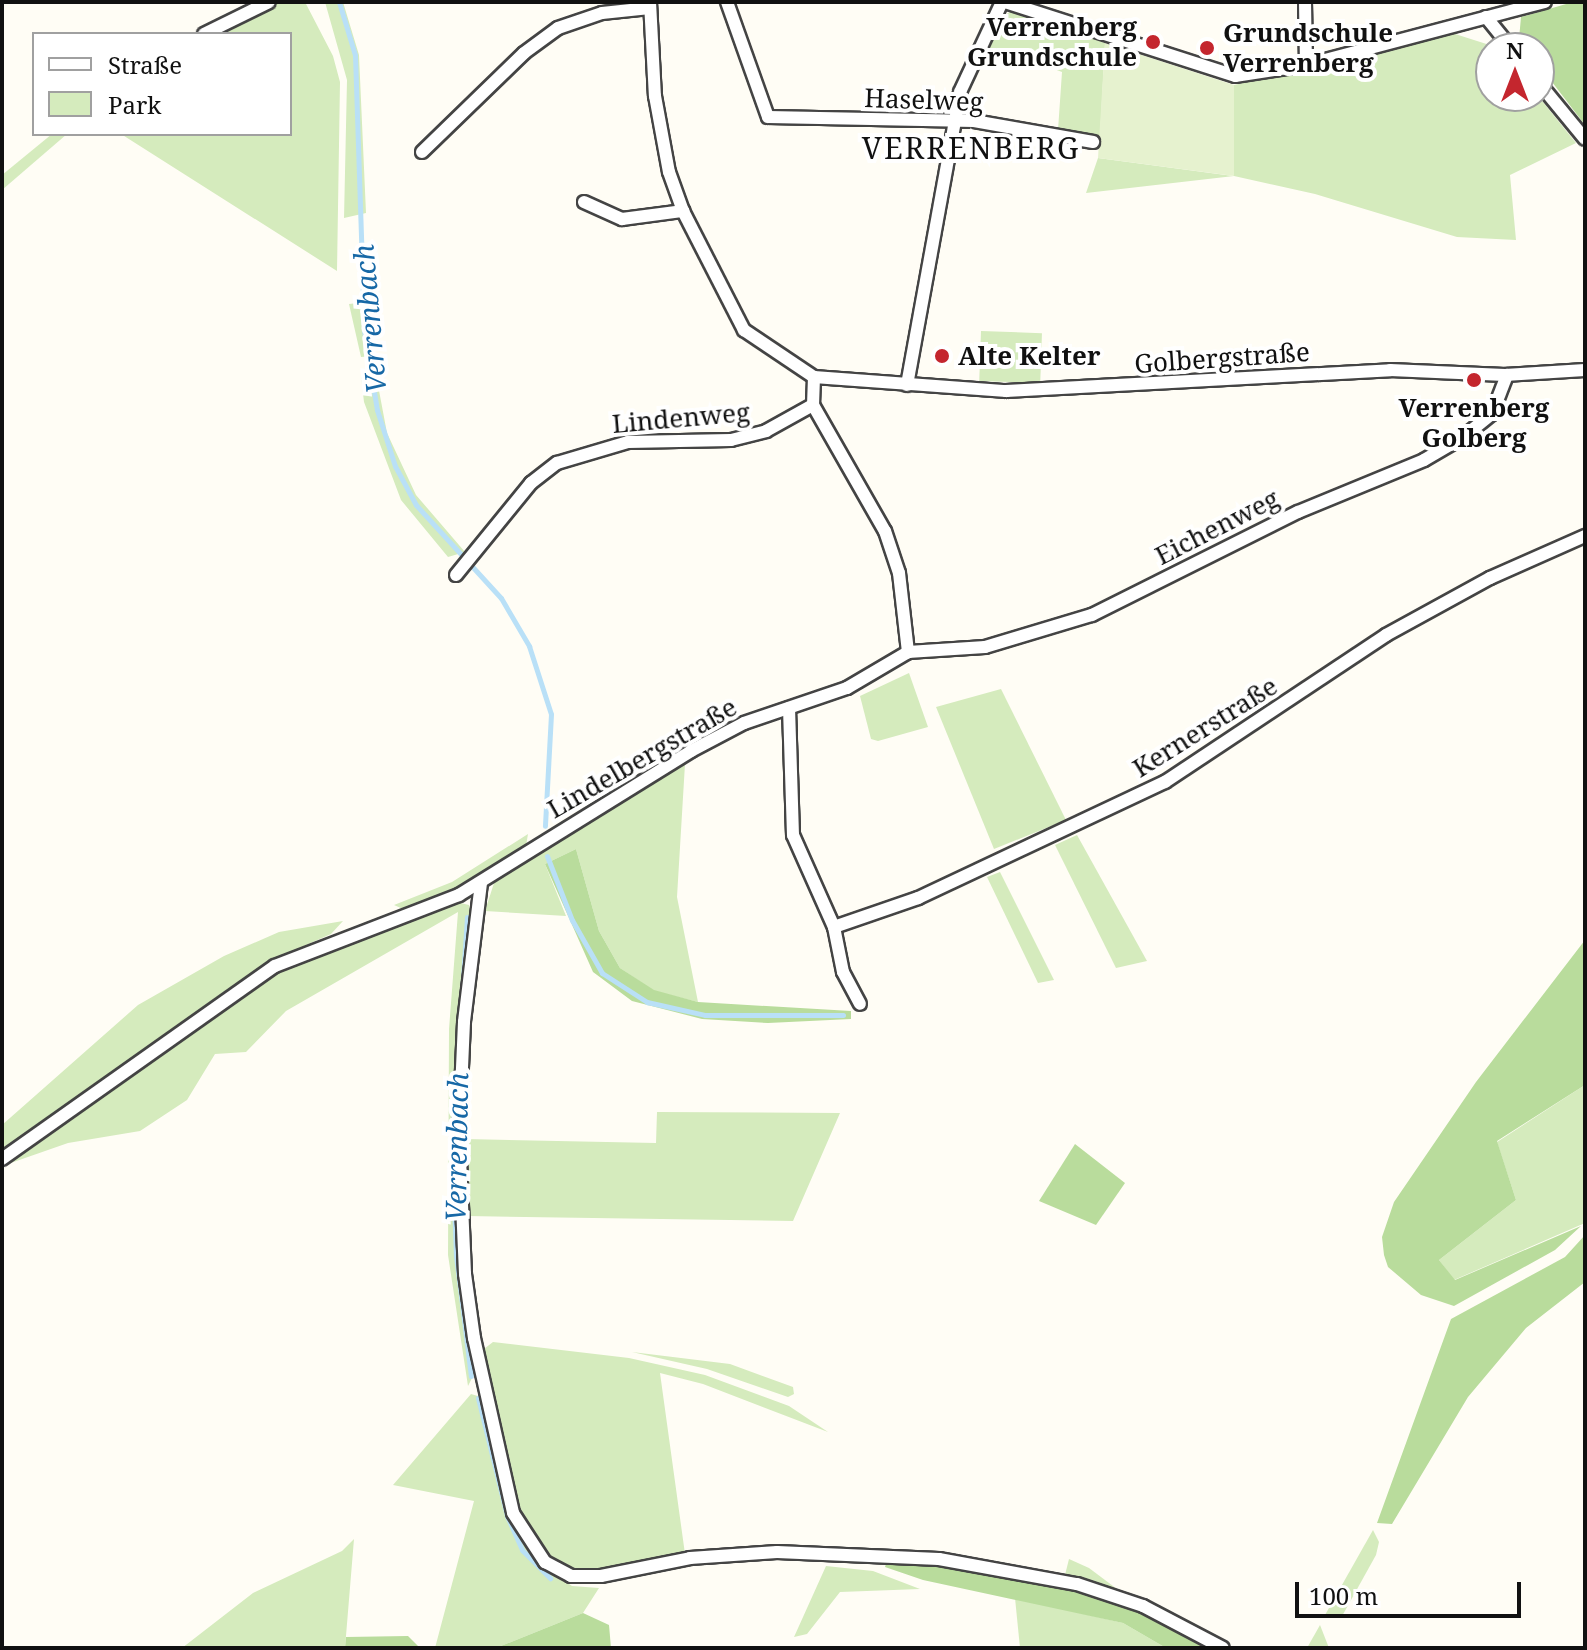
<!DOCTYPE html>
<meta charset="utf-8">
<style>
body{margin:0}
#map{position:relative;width:1587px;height:1650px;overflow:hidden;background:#fffdf5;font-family:"Noto Serif",serif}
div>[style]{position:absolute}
.green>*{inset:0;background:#d5ebbd;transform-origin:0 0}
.forest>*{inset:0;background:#b9dc9c}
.pitch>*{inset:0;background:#e6f2cf}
.stream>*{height:5px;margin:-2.5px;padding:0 2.5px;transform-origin:2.5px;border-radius:2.5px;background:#b9e0f7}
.roads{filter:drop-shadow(2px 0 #444) drop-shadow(-2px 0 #444) drop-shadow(0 2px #444) drop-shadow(0 -2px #444)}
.street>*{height:12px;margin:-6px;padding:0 6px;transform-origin:6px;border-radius:6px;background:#fff}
.dots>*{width:22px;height:22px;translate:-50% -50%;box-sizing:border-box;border:4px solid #fff;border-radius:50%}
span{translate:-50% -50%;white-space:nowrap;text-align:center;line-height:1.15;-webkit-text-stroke:8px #fff;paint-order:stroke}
.poi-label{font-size:26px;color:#111;font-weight:700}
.right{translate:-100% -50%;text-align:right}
.left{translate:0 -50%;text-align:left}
.street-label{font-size:26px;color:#111}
.water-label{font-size:28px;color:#1768a6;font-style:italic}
.quarter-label{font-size:30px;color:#111;letter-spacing:2px}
.frame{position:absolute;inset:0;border:4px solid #111;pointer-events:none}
.legend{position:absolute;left:32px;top:32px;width:260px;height:104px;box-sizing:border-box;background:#fff;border:2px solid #a0a0a0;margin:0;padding:10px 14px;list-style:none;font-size:24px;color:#111}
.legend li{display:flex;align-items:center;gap:16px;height:40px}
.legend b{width:40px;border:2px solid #a0a0a0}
.north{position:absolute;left:1475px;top:32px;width:80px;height:80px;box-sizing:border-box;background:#fff;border:2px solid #a0a0a0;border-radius:50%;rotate:0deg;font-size:22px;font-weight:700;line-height:32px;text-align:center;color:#111}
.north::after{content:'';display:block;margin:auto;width:28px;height:36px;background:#c4262e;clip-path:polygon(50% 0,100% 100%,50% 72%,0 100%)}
.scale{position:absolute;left:1295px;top:1582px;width:226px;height:36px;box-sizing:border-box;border:4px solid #111;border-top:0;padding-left:10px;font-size:24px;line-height:28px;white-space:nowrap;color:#111;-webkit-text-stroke:6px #fff;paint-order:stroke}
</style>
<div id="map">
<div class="green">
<div style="clip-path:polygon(278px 2px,305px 2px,333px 56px,340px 82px,337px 271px,121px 134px,290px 134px,290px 34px,215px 34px)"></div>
<div style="clip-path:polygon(325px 2px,343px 2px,359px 55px,366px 213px,344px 218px,347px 80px)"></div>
<div style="clip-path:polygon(1015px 10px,1105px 43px,1100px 136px,1058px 130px,1062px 72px,1022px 57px,980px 59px,1002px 16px)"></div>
<div style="clip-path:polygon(1452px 33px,1499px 48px,1491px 48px,1491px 96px,1538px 96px,1576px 143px,1510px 175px,1516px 240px,1457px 237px,1315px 194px,1234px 176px,1086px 193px,1098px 158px,1233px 176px,1234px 85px)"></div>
<div style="clip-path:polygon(52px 134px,67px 134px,2px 190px,2px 175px)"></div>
<div style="clip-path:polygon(367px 302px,373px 356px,361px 357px,349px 304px)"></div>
<div style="left:981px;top:331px;width:61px;height:50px;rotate:2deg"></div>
<div style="clip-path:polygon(374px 364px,387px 433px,416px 495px,465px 552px,448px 557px,401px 500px,364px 402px,361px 376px)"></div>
<div style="clip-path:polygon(909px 673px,928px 727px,878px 741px,871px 739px,860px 696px)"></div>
<div style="clip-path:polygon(1001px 689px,1066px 820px,994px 849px,936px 707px)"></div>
<div style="clip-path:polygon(685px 764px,677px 897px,698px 1002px,654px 991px,620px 968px,599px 931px,576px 849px,545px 864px,566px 916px,485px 911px,494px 883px,573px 826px)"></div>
<div style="clip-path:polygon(528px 834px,526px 846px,456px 890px,403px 909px,394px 905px,452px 882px)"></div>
<div style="clip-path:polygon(1077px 835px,1147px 961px,1116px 968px,1055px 845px)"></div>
<div style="clip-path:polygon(1000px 872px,1054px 980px,1038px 983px,987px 877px)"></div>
<div style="clip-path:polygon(456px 902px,469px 905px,472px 917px,461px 1021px,461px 1271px,475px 1372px,468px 1386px,448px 1255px,449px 1029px,458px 912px,286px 1011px,246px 1052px,215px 1054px,187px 1100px,140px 1131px,68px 1143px,5px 1165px,220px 1006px,278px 972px,331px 945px)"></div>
<div style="clip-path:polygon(343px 921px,331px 934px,270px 961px,215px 998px,2px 1154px,2px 1125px,138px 1005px,224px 956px,279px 932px)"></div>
<div style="clip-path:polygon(1585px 1085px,1585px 1223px,1454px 1280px,1439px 1260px,1516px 1200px,1497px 1142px)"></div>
<div style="clip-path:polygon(657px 1112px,840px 1113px,793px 1221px,467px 1216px,465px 1139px,656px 1143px)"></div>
<div style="clip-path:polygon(493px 1342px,629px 1358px,705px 1375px,789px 1406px,828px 1432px,703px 1384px,660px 1373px,685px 1554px,600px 1572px,572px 1570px,548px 1559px,517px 1511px,480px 1352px)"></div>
<div style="clip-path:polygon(632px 1352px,730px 1364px,793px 1387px,794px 1394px,788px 1397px,707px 1369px)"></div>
<div style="clip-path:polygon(471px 1394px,481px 1397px,522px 1541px,542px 1566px,572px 1586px,599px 1588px,583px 1613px,496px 1648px,435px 1648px,474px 1501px,393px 1485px)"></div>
<div style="clip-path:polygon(1373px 1530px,1379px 1542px,1376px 1555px,1341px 1618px,1325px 1615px)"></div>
<div style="clip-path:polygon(354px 1539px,345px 1648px,182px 1648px,253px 1593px,342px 1551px)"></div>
<div style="clip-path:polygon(1069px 1559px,1089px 1568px,1121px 1592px,1065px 1575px)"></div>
<div style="clip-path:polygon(826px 1566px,873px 1571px,920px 1589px,840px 1592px,807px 1634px,794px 1637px)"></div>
<div style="clip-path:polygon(1015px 1598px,1123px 1623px,1166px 1648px,1020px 1648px)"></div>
<div style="clip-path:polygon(1320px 1625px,1329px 1648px,1307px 1648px)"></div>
</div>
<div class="forest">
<div style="clip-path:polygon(1573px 2px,1585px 2px,1585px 125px,1539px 65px,1539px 48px,1526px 48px,1519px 39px,1521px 17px)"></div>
<div style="clip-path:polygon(576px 849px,599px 931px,620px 968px,654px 990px,698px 1002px,851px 1011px,851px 1019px,768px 1023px,702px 1019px,632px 1001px,593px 972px,545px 864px)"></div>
<div style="clip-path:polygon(1585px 940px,1585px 1085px,1497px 1141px,1516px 1200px,1439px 1260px,1455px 1280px,1581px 1226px,1555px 1250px,1454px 1306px,1421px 1295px,1388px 1267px,1384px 1255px,1382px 1237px,1394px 1202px,1476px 1082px)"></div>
<div style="clip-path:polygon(1075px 1144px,1125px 1183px,1096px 1225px,1039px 1201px)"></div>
<div style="clip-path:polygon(1585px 1235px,1585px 1282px,1526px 1328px,1468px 1397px,1392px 1524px,1377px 1523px,1451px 1319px,1565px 1257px)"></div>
<div style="clip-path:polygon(888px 1558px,1074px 1590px,1141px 1611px,1208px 1648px,1166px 1648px,1123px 1623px,923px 1580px,885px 1567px)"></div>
<div style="clip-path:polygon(583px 1613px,609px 1625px,611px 1648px,496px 1648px)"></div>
<div style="clip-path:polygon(408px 1636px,420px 1648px,345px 1648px,346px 1637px)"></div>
</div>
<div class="pitch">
<div style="clip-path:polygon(1105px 43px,1234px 85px,1234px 176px,1098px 158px)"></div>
</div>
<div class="stream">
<div style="left:339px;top:2px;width:55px;rotate:73.2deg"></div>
<div style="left:355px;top:55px;width:275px;rotate:88.1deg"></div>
<div style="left:364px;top:330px;width:81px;rotate:80.8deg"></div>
<div style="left:377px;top:410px;width:59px;rotate:72.2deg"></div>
<div style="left:395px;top:466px;width:44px;rotate:61.7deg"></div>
<div style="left:416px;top:505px;width:126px;rotate:47.6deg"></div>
<div style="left:501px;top:598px;width:56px;rotate:59.7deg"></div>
<div style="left:529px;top:646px;width:71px;rotate:72.1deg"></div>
<div style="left:551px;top:714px;width:112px;rotate:93.1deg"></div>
<div style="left:547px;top:856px;width:69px;rotate:68.7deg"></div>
<div style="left:572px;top:920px;width:61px;rotate:60.5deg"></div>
<div style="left:602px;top:973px;width:54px;rotate:32.8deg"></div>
<div style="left:647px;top:1002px;width:59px;rotate:12.6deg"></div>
<div style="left:705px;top:1015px;width:138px"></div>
<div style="left:467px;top:917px;width:225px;rotate:93.8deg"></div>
<div style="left:452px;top:1142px;width:114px;rotate:88deg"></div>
<div style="left:456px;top:1256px;width:121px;rotate:82.9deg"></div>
<div style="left:478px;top:1398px;width:122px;rotate:76.2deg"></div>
<div style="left:507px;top:1516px;width:37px;rotate:66deg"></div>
<div style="left:522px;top:1550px;width:40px;rotate:45deg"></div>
</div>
<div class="roads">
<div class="street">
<div style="left:650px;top:2px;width:94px;rotate:87deg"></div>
<div style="left:655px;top:96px;width:77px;rotate:79.6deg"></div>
<div style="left:669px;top:172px;width:41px;rotate:70.3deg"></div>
<div style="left:683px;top:211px;width:134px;rotate:62.9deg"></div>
<div style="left:744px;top:330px;width:84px;rotate:33.9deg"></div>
<div style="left:814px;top:377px;width:193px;rotate:4.2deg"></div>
<div style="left:1006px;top:391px;width:385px;rotate:-3.1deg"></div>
<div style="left:1390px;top:370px;width:115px;rotate:2.5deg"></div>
<div style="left:1505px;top:375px;width:80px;rotate:-3.6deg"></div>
<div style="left:727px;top:2px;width:122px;rotate:70.4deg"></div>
<div style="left:768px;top:117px;width:206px;rotate:1.1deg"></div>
<div style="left:974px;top:121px;width:121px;rotate:10deg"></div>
<div style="left:1005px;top:2px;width:242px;rotate:17.8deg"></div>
<div style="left:1235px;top:76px;width:72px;rotate:-8.8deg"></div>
<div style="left:1306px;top:65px;width:247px;rotate:-14.8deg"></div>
<div style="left:1305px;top:2px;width:63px;rotate:89.1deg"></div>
<div style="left:1486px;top:17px;width:40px;rotate:51deg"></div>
<div style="left:204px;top:34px;width:72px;rotate:-26.2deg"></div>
<div style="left:1539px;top:83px;width:72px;rotate:50.6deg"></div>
<div style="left:422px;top:152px;width:142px;rotate:-44.1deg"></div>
<div style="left:524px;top:53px;width:42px;rotate:-36.3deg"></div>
<div style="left:558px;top:28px;width:46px;rotate:-18.8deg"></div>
<div style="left:602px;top:13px;width:48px;rotate:-5.9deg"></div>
<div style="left:584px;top:202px;width:42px;rotate:24.1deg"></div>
<div style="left:622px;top:219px;width:62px;rotate:-7.5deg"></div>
<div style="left:814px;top:377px;width:28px;rotate:92deg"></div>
<div style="left:813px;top:405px;width:145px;rotate:60.3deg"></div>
<div style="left:885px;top:531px;width:44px;rotate:71.6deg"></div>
<div style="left:899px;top:573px;width:80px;rotate:83.5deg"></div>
<div style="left:907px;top:385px;width:298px;rotate:-79.7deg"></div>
<div style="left:960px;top:92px;width:99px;rotate:-65deg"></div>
<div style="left:456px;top:575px;width:119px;rotate:-50.8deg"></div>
<div style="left:531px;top:483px;width:33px;rotate:-38deg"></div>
<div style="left:557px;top:463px;width:74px;rotate:-16.5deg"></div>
<div style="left:628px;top:442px;width:103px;rotate:-1.1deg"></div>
<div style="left:731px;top:440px;width:36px;rotate:-14deg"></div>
<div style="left:766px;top:431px;width:54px;rotate:-29deg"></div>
<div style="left:908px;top:652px;width:77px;rotate:-3.7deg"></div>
<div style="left:985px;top:647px;width:112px;rotate:-16.7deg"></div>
<div style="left:1092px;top:615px;width:230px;rotate:-26.6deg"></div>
<div style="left:1298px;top:512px;width:136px;rotate:-22.4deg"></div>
<div style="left:1424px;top:460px;width:44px;rotate:-30.1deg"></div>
<div style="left:1462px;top:438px;width:38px;rotate:-39deg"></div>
<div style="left:1492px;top:414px;width:42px;rotate:-69deg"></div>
<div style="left:789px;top:708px;width:127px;rotate:88.2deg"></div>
<div style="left:793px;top:835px;width:101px;rotate:66deg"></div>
<div style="left:834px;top:927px;width:89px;rotate:-19deg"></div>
<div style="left:918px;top:898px;width:273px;rotate:-25.2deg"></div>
<div style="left:1165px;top:782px;width:265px;rotate:-33.6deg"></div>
<div style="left:1386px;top:635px;width:119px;rotate:-28.7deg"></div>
<div style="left:1490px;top:578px;width:104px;rotate:-23.9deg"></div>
<div style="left:481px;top:883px;width:140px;rotate:97deg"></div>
<div style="left:464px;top:1022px;width:114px;rotate:92.5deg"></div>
<div style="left:459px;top:1136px;width:138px;rotate:87.5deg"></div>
<div style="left:465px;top:1274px;width:65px;rotate:82deg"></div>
<div style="left:474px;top:1338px;width:179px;rotate:77.4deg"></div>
<div style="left:513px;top:1513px;width:59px;rotate:56.9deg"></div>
<div style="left:545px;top:1562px;width:30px;rotate:28deg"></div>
<div style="left:571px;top:1576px;width:30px"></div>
<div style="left:601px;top:1576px;width:91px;rotate:-11.4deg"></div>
<div style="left:690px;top:1558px;width:87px;rotate:-3.9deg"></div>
<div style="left:777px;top:1552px;width:162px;rotate:2.5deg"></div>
<div style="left:939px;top:1559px;width:140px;rotate:10.3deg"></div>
<div style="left:1077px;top:1584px;width:70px;rotate:18.4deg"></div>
<div style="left:1143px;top:1606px;width:90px;rotate:27.7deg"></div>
<div style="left:834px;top:927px;width:46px;rotate:78.7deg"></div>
<div style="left:843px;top:972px;width:36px;rotate:62deg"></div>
<div style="left:2px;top:1159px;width:334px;rotate:-35.3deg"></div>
<div style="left:275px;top:966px;width:197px;rotate:-21.1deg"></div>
<div style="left:459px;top:895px;width:273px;rotate:-31.8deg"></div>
<div style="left:691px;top:751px;width:60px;rotate:-27.8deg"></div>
<div style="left:744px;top:723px;width:109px;rotate:-18.8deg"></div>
<div style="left:847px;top:688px;width:71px;rotate:-30.5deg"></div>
</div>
</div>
<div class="dots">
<div style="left:1153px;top:42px;background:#c4262e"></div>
<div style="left:1207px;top:48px;background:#c4262e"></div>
<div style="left:942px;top:356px;background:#c4262e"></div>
<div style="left:1474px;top:380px;background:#c4262e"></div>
</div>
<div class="poi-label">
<span class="right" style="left:1137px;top:42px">Verrenberg<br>Grundschule</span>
<span class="left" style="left:1223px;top:48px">Grundschule<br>Verrenberg</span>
<span class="left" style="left:958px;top:356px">Alte Kelter</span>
<span style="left:1474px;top:423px">Verrenberg<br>Golberg</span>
</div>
<div class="street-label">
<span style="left:924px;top:100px;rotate:2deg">Haselweg</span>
<span style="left:1222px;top:358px;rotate:-4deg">Golbergstraße</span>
<span style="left:681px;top:418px;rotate:-5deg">Lindenweg</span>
<span style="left:1217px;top:527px;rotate:-27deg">Eichenweg</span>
<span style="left:1205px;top:727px;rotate:-32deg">Kernerstraße</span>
<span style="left:642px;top:758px;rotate:-30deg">Lindelbergstraße</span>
</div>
<div class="water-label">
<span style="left:369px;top:319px;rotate:-95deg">Verrenbach</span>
<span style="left:456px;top:1147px;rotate:-89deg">Verrenbach</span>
</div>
<div class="quarter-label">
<span style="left:971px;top:148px">VERRENBERG</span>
</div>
<div class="frame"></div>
<ul class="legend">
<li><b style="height:10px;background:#fff"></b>Straße</li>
<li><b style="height:22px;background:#d5ebbd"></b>Park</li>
</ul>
<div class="north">N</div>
<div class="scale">100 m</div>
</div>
